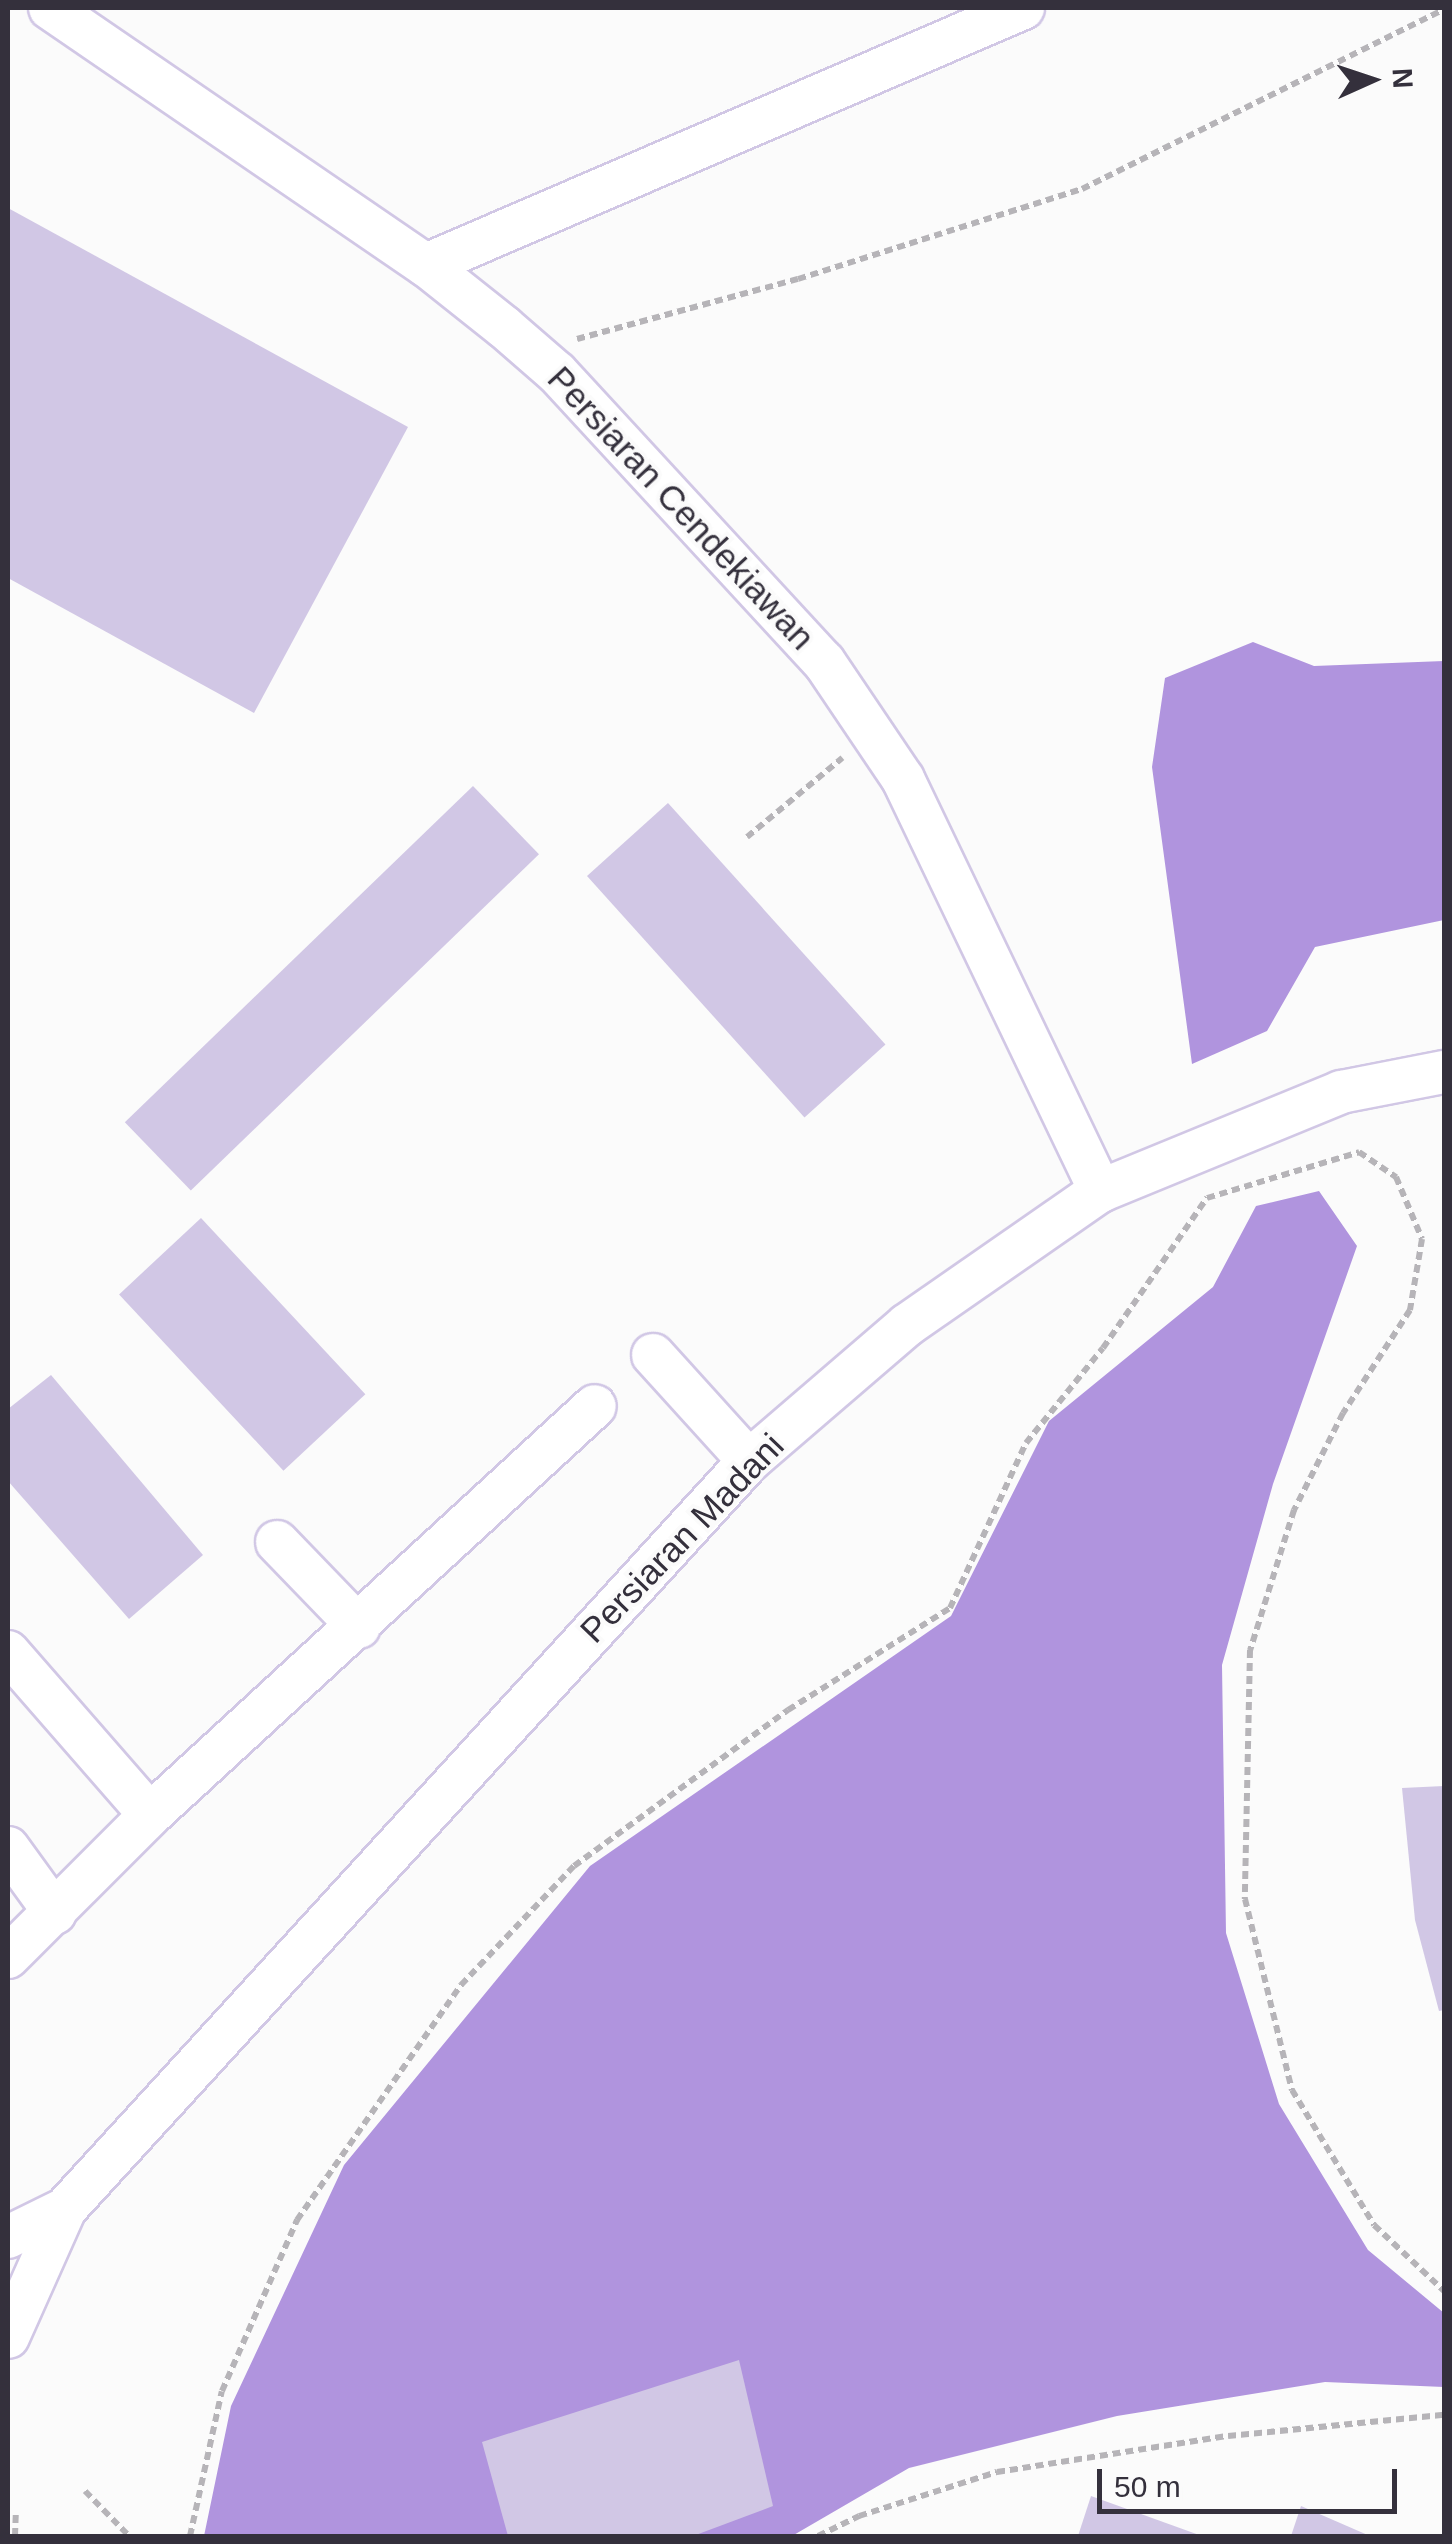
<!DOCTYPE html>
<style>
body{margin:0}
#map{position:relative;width:1452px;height:2544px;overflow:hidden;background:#fbfbfb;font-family:Arial,sans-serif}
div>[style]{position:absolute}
.water>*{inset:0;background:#b094de}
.building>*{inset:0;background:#d1c7e5;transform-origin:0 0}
.path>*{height:6px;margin-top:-3px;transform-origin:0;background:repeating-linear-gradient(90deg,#b6b4b8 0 8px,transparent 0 13px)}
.roads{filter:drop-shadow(2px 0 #d1c7e5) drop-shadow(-2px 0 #d1c7e5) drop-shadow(0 2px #d1c7e5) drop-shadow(0 -2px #d1c7e5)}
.minor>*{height:42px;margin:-21px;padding:0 21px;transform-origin:21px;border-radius:21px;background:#fff}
span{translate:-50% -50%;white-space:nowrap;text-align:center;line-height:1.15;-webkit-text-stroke:8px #fbfbfb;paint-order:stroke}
.street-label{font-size:35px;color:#34303c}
.frame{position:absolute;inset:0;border:10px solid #34303c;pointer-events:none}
.north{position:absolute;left:1322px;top:30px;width:100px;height:100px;-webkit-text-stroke:8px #fbfbfb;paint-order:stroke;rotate:87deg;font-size:28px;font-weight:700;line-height:40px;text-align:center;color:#34303c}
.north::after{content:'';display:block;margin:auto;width:35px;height:45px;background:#34303c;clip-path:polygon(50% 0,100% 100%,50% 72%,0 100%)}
.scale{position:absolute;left:1097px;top:2469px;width:300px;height:45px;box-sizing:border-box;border:5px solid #34303c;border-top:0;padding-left:12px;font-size:30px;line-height:35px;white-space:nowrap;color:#34303c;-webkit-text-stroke:8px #fbfbfb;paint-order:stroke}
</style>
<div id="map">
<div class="water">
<div style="clip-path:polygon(1253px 642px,1314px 666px,1444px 661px,1444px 920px,1315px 947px,1267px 1031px,1192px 1064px,1152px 767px,1165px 678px)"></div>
<div style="clip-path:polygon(1319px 1191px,1357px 1246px,1273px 1484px,1222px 1665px,1226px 1933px,1279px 2104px,1368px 2250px,1444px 2313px,1444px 2387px,1325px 2382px,1117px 2416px,909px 2468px,792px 2536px,204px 2536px,231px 2406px,344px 2165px,590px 1866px,951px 1616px,1049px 1421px,1213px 1287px,1256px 1206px)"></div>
</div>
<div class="building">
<div style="clip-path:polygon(8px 208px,408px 427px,254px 713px,8px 578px)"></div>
<div style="left:473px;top:786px;width:95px;height:484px;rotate:46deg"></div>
<div style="left:668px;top:803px;width:325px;height:109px;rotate:48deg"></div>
<div style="left:201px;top:1218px;width:241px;height:112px;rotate:47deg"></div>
<div style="clip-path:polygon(51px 1375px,203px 1555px,129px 1619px,8px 1481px,8px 1409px)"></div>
<div style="clip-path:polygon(1444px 1786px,1444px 2010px,1439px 2011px,1415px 1920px,1402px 1788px)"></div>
<div style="clip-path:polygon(739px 2360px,773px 2506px,693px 2536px,508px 2536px,482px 2442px)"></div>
<div style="clip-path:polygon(1091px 2496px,1202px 2536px,1078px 2536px)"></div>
<div style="clip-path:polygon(1301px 2506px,1370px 2536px,1291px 2536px)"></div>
</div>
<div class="path">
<div style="left:577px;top:339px;width:229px;rotate:-15.2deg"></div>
<div style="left:798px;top:279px;width:298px;rotate:-17.6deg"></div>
<div style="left:1082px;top:189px;width:404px;rotate:-26.4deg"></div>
<div style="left:747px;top:837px;width:124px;rotate:-39.7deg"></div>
<div style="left:85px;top:2491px;width:63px;rotate:45.6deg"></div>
<div style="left:15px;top:2536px;width:25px;rotate:-88deg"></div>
<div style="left:190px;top:2536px;width:148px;rotate:-77.6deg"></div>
<div style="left:222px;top:2391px;width:187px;rotate:-66.3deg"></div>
<div style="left:297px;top:2220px;width:287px;rotate:-55.1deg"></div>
<div style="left:461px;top:1985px;width:164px;rotate:-46.5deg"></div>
<div style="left:574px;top:1866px;width:265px;rotate:-36.1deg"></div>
<div style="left:788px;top:1710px;width:191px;rotate:-32.2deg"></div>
<div style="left:950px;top:1608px;width:182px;rotate:-65.3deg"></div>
<div style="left:1026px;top:1443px;width:122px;rotate:-51deg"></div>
<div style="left:1103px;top:1348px;width:183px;rotate:-55.3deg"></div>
<div style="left:1207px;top:1198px;width:159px;rotate:-16.8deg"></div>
<div style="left:1359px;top:1152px;width:45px;rotate:34deg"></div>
<div style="left:1396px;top:1177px;width:67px;rotate:67.2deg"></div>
<div style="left:1422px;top:1239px;width:72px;rotate:99.6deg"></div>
<div style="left:1410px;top:1310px;width:123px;rotate:123deg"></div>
<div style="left:1343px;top:1413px;width:109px;rotate:116.8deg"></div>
<div style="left:1294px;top:1510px;width:147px;rotate:107.4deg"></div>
<div style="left:1250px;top:1650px;width:249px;rotate:91.2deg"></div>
<div style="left:1245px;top:1899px;width:197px;rotate:76.2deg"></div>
<div style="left:1292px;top:2090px;width:158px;rotate:58.7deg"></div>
<div style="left:1374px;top:2225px;width:96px;rotate:43.3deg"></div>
<div style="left:818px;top:2536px;width:46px;rotate:-26deg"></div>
<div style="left:859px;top:2516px;width:145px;rotate:-17.7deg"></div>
<div style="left:997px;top:2472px;width:234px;rotate:-8.9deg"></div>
<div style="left:1228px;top:2436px;width:217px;rotate:-5.6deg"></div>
</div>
<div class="roads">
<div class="minor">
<div style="left:50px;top:8px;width:455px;rotate:34.4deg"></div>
<div style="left:426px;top:265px;width:100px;rotate:38.5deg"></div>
<div style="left:504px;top:327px;width:70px;rotate:41deg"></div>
<div style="left:557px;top:373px;width:393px;rotate:47.3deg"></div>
<div style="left:824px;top:662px;width:141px;rotate:56deg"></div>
<div style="left:903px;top:779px;width:457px;rotate:64.4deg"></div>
<div style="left:426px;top:265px;width:650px;rotate:-23.29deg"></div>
<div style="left:653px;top:1355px;width:143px;rotate:47.8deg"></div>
<div style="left:277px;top:1542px;width:118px;rotate:46deg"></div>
<div style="left:8px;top:1652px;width:216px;rotate:48.9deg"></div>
<div style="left:8px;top:1848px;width:80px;rotate:54.1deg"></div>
<div style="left:8px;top:1957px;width:201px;rotate:-45deg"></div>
<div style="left:150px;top:1815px;width:604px;rotate:-42.59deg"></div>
<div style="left:8px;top:2237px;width:64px;rotate:-26.2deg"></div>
<div style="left:8px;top:2337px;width:140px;rotate:-66deg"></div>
<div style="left:65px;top:2209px;width:1014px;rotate:-47.56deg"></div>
<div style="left:749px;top:1461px;width:208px;rotate:-40.7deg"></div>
<div style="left:907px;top:1325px;width:235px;rotate:-34.8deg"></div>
<div style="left:1100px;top:1191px;width:261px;rotate:-22.3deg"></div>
<div style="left:1341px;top:1092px;width:105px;rotate:-11deg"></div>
</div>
</div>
<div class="street-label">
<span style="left:681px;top:508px;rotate:47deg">Persiaran Cendekiawan</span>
<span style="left:682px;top:1538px;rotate:-46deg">Persiaran Madani</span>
</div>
<div class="frame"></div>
<div class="north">N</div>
<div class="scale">50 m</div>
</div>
